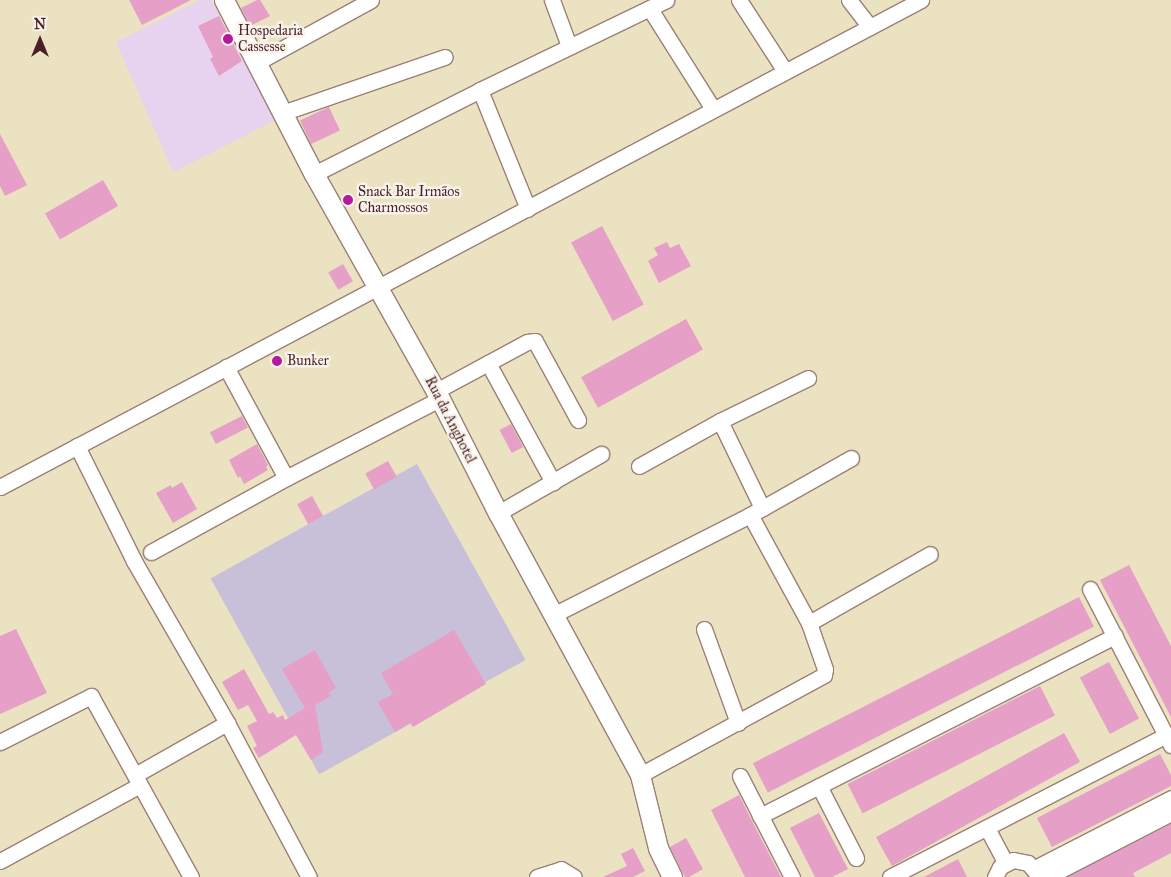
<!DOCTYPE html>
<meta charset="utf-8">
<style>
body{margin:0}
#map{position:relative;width:1171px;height:877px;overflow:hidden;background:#ebe2c1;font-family:"IM FELL Great Primer",serif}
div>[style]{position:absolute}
.built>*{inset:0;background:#e7d2ef}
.industrial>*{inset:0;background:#c8bfd8;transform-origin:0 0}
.building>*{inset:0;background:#e69fc7;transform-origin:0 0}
.roads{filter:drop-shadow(1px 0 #9a8076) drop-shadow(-1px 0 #9a8076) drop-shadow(0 1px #9a8076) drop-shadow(0 -1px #9a8076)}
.minor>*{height:15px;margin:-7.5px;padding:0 7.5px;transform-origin:7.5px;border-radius:7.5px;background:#fff}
.major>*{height:19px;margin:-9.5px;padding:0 9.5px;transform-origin:9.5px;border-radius:9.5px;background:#fff}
.dots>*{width:14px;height:14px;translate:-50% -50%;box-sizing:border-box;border:2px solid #f7f3e8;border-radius:50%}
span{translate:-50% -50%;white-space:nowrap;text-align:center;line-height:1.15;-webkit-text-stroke:5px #f7f3e8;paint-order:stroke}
.poi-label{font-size:14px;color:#4a1f2b}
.left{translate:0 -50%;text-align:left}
.street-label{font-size:14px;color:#4a1f2b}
.north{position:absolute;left:15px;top:15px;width:50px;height:50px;-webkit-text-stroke:4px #f7f3e8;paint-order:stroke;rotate:0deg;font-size:14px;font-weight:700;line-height:20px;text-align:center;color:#4a1f2b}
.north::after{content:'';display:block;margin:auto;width:18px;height:22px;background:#4a1f2b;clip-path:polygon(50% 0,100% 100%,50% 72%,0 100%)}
</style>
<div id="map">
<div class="built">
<div style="clip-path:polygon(200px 0,211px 0,276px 120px,173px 172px,116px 42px)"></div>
</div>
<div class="industrial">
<div style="left:417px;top:464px;width:224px;height:236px;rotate:61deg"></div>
</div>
<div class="building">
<div style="clip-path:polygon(129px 0,191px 0,142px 25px)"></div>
<div style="clip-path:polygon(257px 0,260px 0,270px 16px,250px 26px,241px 8px)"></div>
<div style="clip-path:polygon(219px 16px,242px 61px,219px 76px,210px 59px,213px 57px,198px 26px)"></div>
<div style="left:329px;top:107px;width:26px;height:32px;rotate:65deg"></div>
<div style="clip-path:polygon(0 134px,27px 185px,5px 196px,0 186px)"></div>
<div style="left:103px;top:180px;width:30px;height:67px;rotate:60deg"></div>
<div style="left:602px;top:226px;width:89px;height:35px;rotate:62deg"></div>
<div style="clip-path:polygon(667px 242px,670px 248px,679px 244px,691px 266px,659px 283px,648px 261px,658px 255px,654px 248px)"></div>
<div style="left:343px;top:264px;width:20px;height:17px;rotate:60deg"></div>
<div style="left:686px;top:319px;width:35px;height:120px;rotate:61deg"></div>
<div style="left:242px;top:416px;width:13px;height:36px;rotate:63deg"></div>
<div style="left:511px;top:424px;width:26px;height:13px;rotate:62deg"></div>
<div style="clip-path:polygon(257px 444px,268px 465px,266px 467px,268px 470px,244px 484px,240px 476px,238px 478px,229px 460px)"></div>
<div style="left:388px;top:461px;width:18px;height:26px;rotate:61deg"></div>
<div style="clip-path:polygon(182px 482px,197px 509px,173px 523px,156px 493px,171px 485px,172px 488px)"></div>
<div style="left:312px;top:496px;width:23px;height:17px;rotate:61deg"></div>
<div style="clip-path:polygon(1129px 565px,1171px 646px,1171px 717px,1100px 580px)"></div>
<div style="left:1079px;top:597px;width:33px;height:366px;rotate:63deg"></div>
<div style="clip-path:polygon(16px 629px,47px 693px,0 714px,0 636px)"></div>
<div style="clip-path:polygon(454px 630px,486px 684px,413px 727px,410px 723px,395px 732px,378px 702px,393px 694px,381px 673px)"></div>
<div style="clip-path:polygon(315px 650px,336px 688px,329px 692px,331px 696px,315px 705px,323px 752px,311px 760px,296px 735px,259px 758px,253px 748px,257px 746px,247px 726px,257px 721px,248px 705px,238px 710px,222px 682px,244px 669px,269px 714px,273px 712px,277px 718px,283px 715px,285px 720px,305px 708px,282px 669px)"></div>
<div style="left:1109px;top:662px;width:64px;height:33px;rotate:62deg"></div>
<div style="left:1040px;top:686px;width:33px;height:216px;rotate:63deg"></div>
<div style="left:1064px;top:733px;width:33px;height:215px;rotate:61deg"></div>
<div style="clip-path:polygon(1160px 754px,1171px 775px,1171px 786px,1052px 847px,1037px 818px)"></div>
<div style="clip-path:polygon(739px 795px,752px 821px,781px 877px,745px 877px,711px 810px)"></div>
<div style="clip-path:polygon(819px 813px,848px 869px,832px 877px,815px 877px,790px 828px)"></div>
<div style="clip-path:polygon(1171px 824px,1171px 853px,1133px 873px,1135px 877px,1067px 877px)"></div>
<div style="clip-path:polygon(686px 838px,703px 869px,689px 877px,685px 877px,670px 847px)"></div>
<div style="clip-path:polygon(633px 848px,645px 871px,633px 877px,603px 877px,627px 866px,621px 854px)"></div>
<div style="clip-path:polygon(958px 859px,967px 877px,924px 877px)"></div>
</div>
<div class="roads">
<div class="minor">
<div style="left:552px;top:0;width:49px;rotate:69.7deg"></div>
<div style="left:739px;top:0;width:85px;rotate:57.1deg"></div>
<div style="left:849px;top:0;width:34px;rotate:52deg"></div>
<div style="left:650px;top:9px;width:118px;rotate:57.8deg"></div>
<div style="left:256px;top:63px;width:131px;rotate:-28.7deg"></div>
<div style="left:480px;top:90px;width:128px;rotate:68deg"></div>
<div style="left:282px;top:113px;width:172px;rotate:-19deg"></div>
<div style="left:314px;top:174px;width:186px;rotate:-26.8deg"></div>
<div style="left:480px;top:90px;width:207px;rotate:-25.8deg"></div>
<div style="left:488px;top:363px;width:136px;rotate:61.4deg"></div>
<div style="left:226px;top:367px;width:126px;rotate:61.6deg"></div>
<div style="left:436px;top:391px;width:103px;rotate:-28.3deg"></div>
<div style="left:527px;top:342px;width:8px;rotate:-7deg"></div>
<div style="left:535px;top:341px;width:90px;rotate:61.4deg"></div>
<div style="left:720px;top:421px;width:97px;rotate:64.2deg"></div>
<div style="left:77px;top:446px;width:128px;rotate:63.6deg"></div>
<div style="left:134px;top:561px;width:187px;rotate:60.1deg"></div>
<div style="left:227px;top:723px;width:174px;rotate:62deg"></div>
<div style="left:639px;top:466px;width:93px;rotate:-29.1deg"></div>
<div style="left:720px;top:421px;width:98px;rotate:-26deg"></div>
<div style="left:0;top:487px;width:1042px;rotate:-27.87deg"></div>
<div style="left:498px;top:513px;width:119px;rotate:-29.8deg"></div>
<div style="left:151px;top:552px;width:154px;rotate:-28.7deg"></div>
<div style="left:286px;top:478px;width:173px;rotate:-27.2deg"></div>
<div style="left:1090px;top:589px;width:176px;rotate:62.6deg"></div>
<div style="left:553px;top:615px;width:221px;rotate:-26.9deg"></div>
<div style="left:750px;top:515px;width:116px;rotate:-29.4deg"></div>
<div style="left:809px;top:623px;width:139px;rotate:-29.7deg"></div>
<div style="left:704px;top:629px;width:100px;rotate:70.1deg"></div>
<div style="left:0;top:742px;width:102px;rotate:-26.8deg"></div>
<div style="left:91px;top:696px;width:207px;rotate:61.1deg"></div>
<div style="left:135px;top:775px;width:106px;rotate:-29.5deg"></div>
<div style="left:640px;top:775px;width:209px;rotate:-28.5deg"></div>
<div style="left:824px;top:675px;width:6px;rotate:-81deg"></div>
<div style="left:825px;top:669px;width:49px;rotate:-109.2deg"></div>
<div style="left:809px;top:623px;width:123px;rotate:-118.6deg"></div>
<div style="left:740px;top:776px;width:114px;rotate:62.8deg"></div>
<div style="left:819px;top:786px;width:81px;rotate:62.8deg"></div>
<div style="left:760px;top:816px;width:398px;rotate:-26.9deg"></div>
<div style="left:987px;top:828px;width:40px;rotate:62deg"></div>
<div style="left:0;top:861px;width:159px;rotate:-28.5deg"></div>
<div style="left:1035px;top:868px;width:153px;rotate:-27.2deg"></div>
<div style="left:537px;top:877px;width:25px;rotate:-18deg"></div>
<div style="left:561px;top:869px;width:15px;rotate:32deg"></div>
<div style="left:890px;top:877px;width:310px;rotate:-27.2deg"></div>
<div style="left:995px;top:877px;width:11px;rotate:-63deg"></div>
<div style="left:1000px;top:867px;width:15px;rotate:-28deg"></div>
<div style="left:1013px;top:860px;width:15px;rotate:11deg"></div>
<div style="left:1028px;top:863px;width:16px;rotate:50deg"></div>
<div style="left:1047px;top:877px;width:140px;rotate:-27.3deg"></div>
</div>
<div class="major">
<div style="left:224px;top:0;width:196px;rotate:62.7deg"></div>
<div style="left:314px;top:174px;width:249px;rotate:60.7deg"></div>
<div style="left:436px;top:391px;width:137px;rotate:63.1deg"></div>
<div style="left:498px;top:513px;width:298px;rotate:61.5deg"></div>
<div style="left:640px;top:775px;width:75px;rotate:76.1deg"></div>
<div style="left:658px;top:848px;width:32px;rotate:64deg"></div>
</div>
</div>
<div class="dots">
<div style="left:228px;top:39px;background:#b5179e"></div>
<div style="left:348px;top:200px;background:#b5179e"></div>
<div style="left:277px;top:361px;background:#b5179e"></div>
</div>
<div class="poi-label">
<span class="left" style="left:238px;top:39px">Hospedaria<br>Cassesse</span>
<span class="left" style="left:358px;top:200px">Snack Bar Irmãos<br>Charmossos</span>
<span class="left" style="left:287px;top:361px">Bunker</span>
</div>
<div class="street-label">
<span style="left:450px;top:420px;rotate:63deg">Rua da Anghotel</span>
</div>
<div class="north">N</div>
</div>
